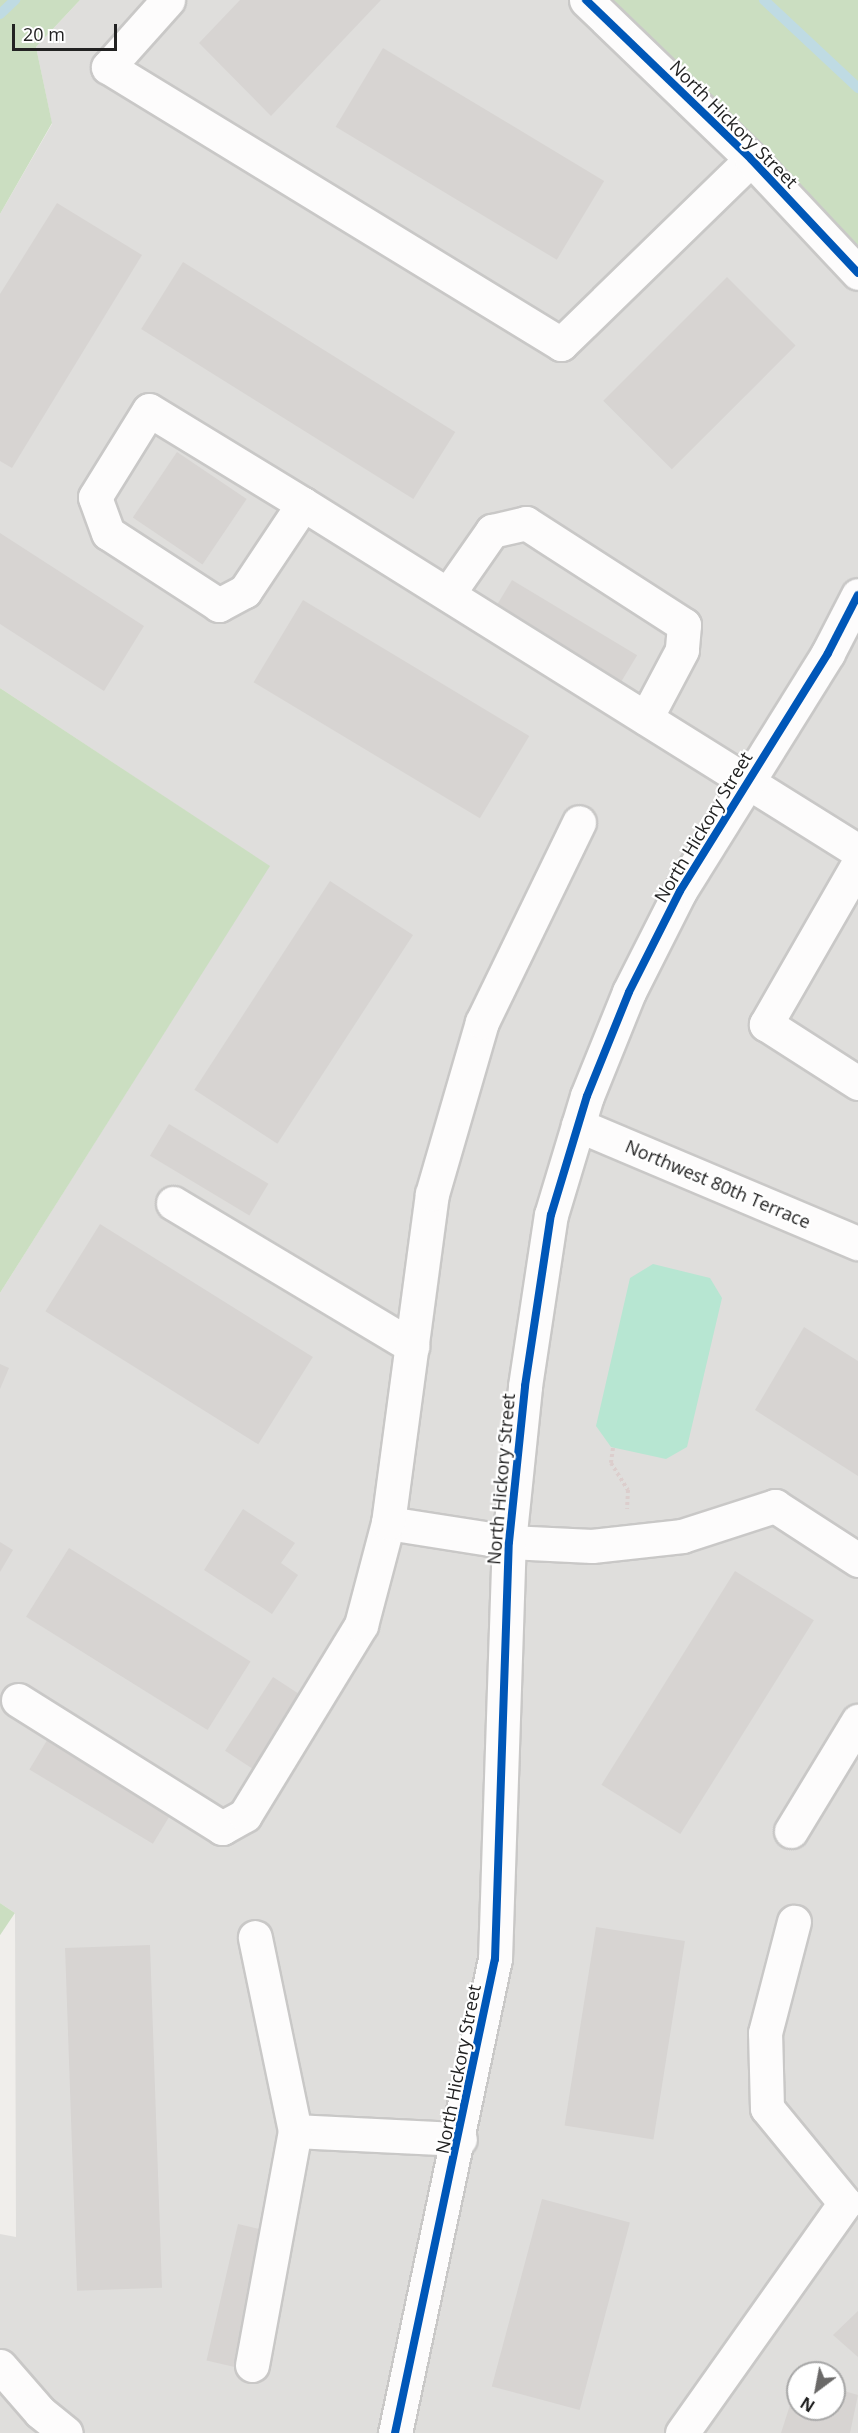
<!DOCTYPE html>
<style>
body{margin:0}
#map{position:relative;width:858px;height:2433px;overflow:hidden;background:#f0eeeb;font-family:"Open Sans",sans-serif}
div>[style]{position:absolute}
.residential>*{inset:0;background:#dfdedc}
.forest>*{inset:0;background:#cbdec1;transform-origin:0 0}
.pitch>*{inset:0;background:#b7e6d2}
.stream>*{height:10px;margin:-5px;padding:0 5px;transform-origin:5px;border-radius:5px;background:#bfdbe3}
.building>*{inset:0;background:#d7d4d2;transform-origin:0 0}
.path>*{height:4px;margin-top:-2px;transform-origin:0;background:repeating-linear-gradient(90deg,#dccecd 0 3px,transparent 0 6px)}
.roads{filter:drop-shadow(2px 0 #c9c8c7) drop-shadow(-2px 0 #c9c8c7) drop-shadow(0 2px #c9c8c7) drop-shadow(0 -2px #c9c8c7)}
.minor>*{height:33px;margin:-16.5px;padding:0 16.5px;transform-origin:16.5px;border-radius:16.5px;background:#fdfcfc}
.cycleway>*{height:8px;margin:-4px;padding:0 4px;transform-origin:4px;border-radius:4px;background:#0057b8}
span{translate:-50% -50%;white-space:nowrap;text-align:center;line-height:1.15;-webkit-text-stroke:4.5px #fff;paint-order:stroke}
.street-label{font-size:18px;color:#222}
.north{position:absolute;left:786px;top:2361px;width:60px;height:60px;box-sizing:border-box;background:#fff;border:2px solid #a7a7a7;border-radius:50%;rotate:212deg;font-size:16px;font-weight:700;line-height:24px;text-align:center;color:#222}
.north::after{content:'';display:block;margin:auto;width:21px;height:27px;background:#6a6968;clip-path:polygon(50% 0,100% 100%,50% 72%,0 100%)}
.scale{position:absolute;left:12px;top:24px;width:105px;height:27px;box-sizing:border-box;border:3px solid #222;border-top:0;padding-left:8px;font-size:18px;line-height:21px;white-space:nowrap;color:#222;-webkit-text-stroke:4px #fff;paint-order:stroke}
</style>
<div id="map">
<div class="residential">
<div style="clip-path:polygon(evenodd,80px 0,586px 0,858px 259px,858px 2433px,0 2433px,0 2234px,16px 2237px,15px 1913px,0 1903px,0 1293px,269px 866px,0 688px,0 214px,52px 124px,36px 47px,80px 0,798px 2373px,834px 2373px,834px 2409px,798px 2409px,798px 2373px)"></div>
</div>
<div class="forest">
<div style="clip-path:polygon(0 0,80px 0,36px 47px,52px 123px,0 214px)"></div>
<div style="clip-path:polygon(586px 0,858px 0,858px 259px)"></div>
<div style="clip-path:polygon(0 688px,270px 866px,0 1293px)"></div>
<div style="left:0;top:1903px;width:18px;height:331px;rotate:34deg"></div>
</div>
<div class="pitch">
<div style="clip-path:polygon(653px 1264px,710px 1278px,722px 1298px,687px 1447px,666px 1459px,611px 1447px,596px 1426px,630px 1278px)"></div>
</div>
<div class="stream">
<div style="left:764px;top:0;width:129px;rotate:43.1deg"></div>
<div style="left:0;top:14px;width:21px;rotate:-43deg"></div>
</div>
<div class="building">
<div style="clip-path:polygon(240px 0,381px 0,271px 116px,199px 43px)"></div>
<div style="left:383px;top:48px;width:258px;height:92px;rotate:31deg"></div>
<div style="clip-path:polygon(57px 203px,142px 255px,12px 468px,0 461px,0 294px)"></div>
<div style="left:183px;top:262px;width:321px;height:79px;rotate:32deg"></div>
<div style="left:727px;top:277px;width:97px;height:175px;rotate:45deg"></div>
<div style="left:177px;top:452px;width:84px;height:79px;rotate:34deg"></div>
<div style="clip-path:polygon(0 533px,144px 626px,104px 691px,0 624px)"></div>
<div style="left:512px;top:580px;width:146px;height:36px;rotate:31deg"></div>
<div style="left:303px;top:600px;width:264px;height:96px;rotate:31deg"></div>
<div style="left:330px;top:881px;width:99px;height:249px;rotate:33deg"></div>
<div style="left:169px;top:1124px;width:116px;height:37px;rotate:31deg"></div>
<div style="left:100px;top:1224px;width:251px;height:103px;rotate:32deg"></div>
<div style="clip-path:polygon(804px 1327px,858px 1361px,858px 1476px,755px 1410px)"></div>
<div style="clip-path:polygon(0 1364px,9px 1368px,0 1389px)"></div>
<div style="clip-path:polygon(243px 1509px,295px 1543px,281px 1563px,298px 1575px,272px 1614px,204px 1570px)"></div>
<div style="clip-path:polygon(0 1542px,13px 1550px,0 1572px)"></div>
<div style="left:69px;top:1548px;width:214px;height:81px;rotate:32deg"></div>
<div style="left:735px;top:1571px;width:93px;height:252px;rotate:32deg"></div>
<div style="left:273px;top:1677px;width:37px;height:88px;rotate:33deg"></div>
<div style="left:49px;top:1737px;width:144px;height:38px;rotate:31deg"></div>
<div style="left:596px;top:1927px;width:90px;height:201px;rotate:9deg"></div>
<div style="left:150px;top:1945px;width:343px;height:85px;rotate:88deg"></div>
<div style="left:542px;top:2199px;width:91px;height:194px;rotate:15deg"></div>
<div style="left:238px;top:2224px;width:31px;height:140px;rotate:13deg"></div>
<div style="clip-path:polygon(858px 2311px,858px 2357px,833px 2335px)"></div>
<div style="clip-path:polygon(798px 2380px,798px 2409px,834px 2409px,834px 2388px,858px 2395px,850px 2433px,781px 2433px)"></div>
</div>
<div class="path">
<div style="left:613px;top:1448px;width:15px;rotate:98deg"></div>
<div style="left:611px;top:1463px;width:32px;rotate:58deg"></div>
<div style="left:628px;top:1490px;width:19px;rotate:93deg"></div>
</div>
<div class="roads">
<div class="minor">
<div style="left:168px;top:0;width:90px;rotate:131.8deg"></div>
<div style="left:108px;top:67px;width:531px;rotate:31.44deg"></div>
<div style="left:561px;top:344px;width:265px;rotate:-44.2deg"></div>
<div style="left:586px;top:0;width:229px;rotate:43.9deg"></div>
<div style="left:751px;top:159px;width:156px;rotate:46.8deg"></div>
<div style="left:303px;top:504px;width:105px;rotate:123.7deg"></div>
<div style="left:245px;top:591px;width:30px;rotate:152deg"></div>
<div style="left:219px;top:605px;width:132px;rotate:-147deg"></div>
<div style="left:108px;top:533px;width:38px;rotate:-110deg"></div>
<div style="left:95px;top:497px;width:102px;rotate:-58.2deg"></div>
<div style="left:149px;top:410px;width:180px;rotate:31.4deg"></div>
<div style="left:303px;top:504px;width:655px;rotate:32.01deg"></div>
<div style="left:448px;top:594px;width:77px;rotate:-55.1deg"></div>
<div style="left:492px;top:531px;width:35px;rotate:-13deg"></div>
<div style="left:526px;top:523px;width:188px;rotate:32.8deg"></div>
<div style="left:684px;top:625px;width:25px;rotate:95deg"></div>
<div style="left:682px;top:650px;width:77px;rotate:117.9deg"></div>
<div style="left:858px;top:864px;width:185px;rotate:119.9deg"></div>
<div style="left:766px;top:1024px;width:109px;rotate:32.7deg"></div>
<div style="left:578px;top:1125px;width:304px;rotate:22.9deg"></div>
<div style="left:173px;top:1203px;width:279px;rotate:30.9deg"></div>
<div style="left:388px;top:1523px;width:122px;rotate:8.9deg"></div>
<div style="left:509px;top:1542px;width:83px;rotate:2.8deg"></div>
<div style="left:592px;top:1546px;width:91px;rotate:-6.3deg"></div>
<div style="left:682px;top:1536px;width:98px;rotate:-17.9deg"></div>
<div style="left:775px;top:1506px;width:99px;rotate:33deg"></div>
<div style="left:18px;top:1700px;width:241px;rotate:32.1deg"></div>
<div style="left:222px;top:1828px;width:26px;rotate:-29deg"></div>
<div style="left:245px;top:1815px;width:223px;rotate:-58.6deg"></div>
<div style="left:361px;top:1625px;width:106px;rotate:-75.2deg"></div>
<div style="left:388px;top:1523px;width:332px;rotate:-82.4deg"></div>
<div style="left:432px;top:1194px;width:179px;rotate:-73.8deg"></div>
<div style="left:482px;top:1022px;width:222px;rotate:-64.1deg"></div>
<div style="left:791px;top:1831px;width:129px;rotate:-58.7deg"></div>
<div style="left:295px;top:2131px;width:165px;rotate:2.8deg"></div>
<div style="left:252px;top:2365px;width:238px;rotate:-79.6deg"></div>
<div style="left:295px;top:2131px;width:198px;rotate:-101.7deg"></div>
<div style="left:0;top:2366px;width:61px;rotate:49deg"></div>
<div style="left:40px;top:2412px;width:33px;rotate:39deg"></div>
<div style="left:395px;top:2433px;width:484px;rotate:-78.1deg"></div>
<div style="left:495px;top:1959px;width:417px;rotate:-88.1deg"></div>
<div style="left:509px;top:1542px;width:157px;rotate:-84.1deg"></div>
<div style="left:525px;top:1386px;width:173px;rotate:-81.4deg"></div>
<div style="left:551px;top:1215px;width:124px;rotate:-73.2deg"></div>
<div style="left:587px;top:1096px;width:112px;rotate:-68deg"></div>
<div style="left:629px;top:992px;width:113px;rotate:-63.2deg"></div>
<div style="left:680px;top:891px;width:280px;rotate:-58.1deg"></div>
<div style="left:828px;top:653px;width:65px;rotate:-62.7deg"></div>
<div style="left:682px;top:2433px;width:282px;rotate:-54.7deg"></div>
<div style="left:845px;top:2203px;width:123px;rotate:-129.4deg"></div>
<div style="left:767px;top:2108px;width:75px;rotate:-91.5deg"></div>
<div style="left:765px;top:2033px;width:115px;rotate:-75.4deg"></div>
</div>
</div>
<div class="cycleway">
<div style="left:586px;top:0;width:229px;rotate:43.9deg"></div>
<div style="left:751px;top:159px;width:156px;rotate:46.8deg"></div>
<div style="left:395px;top:2433px;width:484px;rotate:-78.1deg"></div>
<div style="left:495px;top:1959px;width:417px;rotate:-88.1deg"></div>
<div style="left:509px;top:1542px;width:157px;rotate:-84.1deg"></div>
<div style="left:525px;top:1386px;width:173px;rotate:-81.4deg"></div>
<div style="left:551px;top:1215px;width:124px;rotate:-73.2deg"></div>
<div style="left:587px;top:1096px;width:112px;rotate:-68deg"></div>
<div style="left:629px;top:992px;width:113px;rotate:-63.2deg"></div>
<div style="left:680px;top:891px;width:280px;rotate:-58.1deg"></div>
<div style="left:828px;top:653px;width:65px;rotate:-62.7deg"></div>
</div>
<div class="street-label">
<span style="left:734px;top:124px;rotate:45deg">North Hickory Street</span>
<span style="left:703px;top:827px;rotate:-59deg">North Hickory Street</span>
<span style="left:718px;top:1184px;rotate:23deg">Northwest 80th Terrace</span>
<span style="left:501px;top:1479px;rotate:-85deg">North Hickory Street</span>
<span style="left:458px;top:2069px;rotate:-79deg">North Hickory Street</span>
</div>
<div class="north">N</div>
<div class="scale">20 m</div>
</div>
